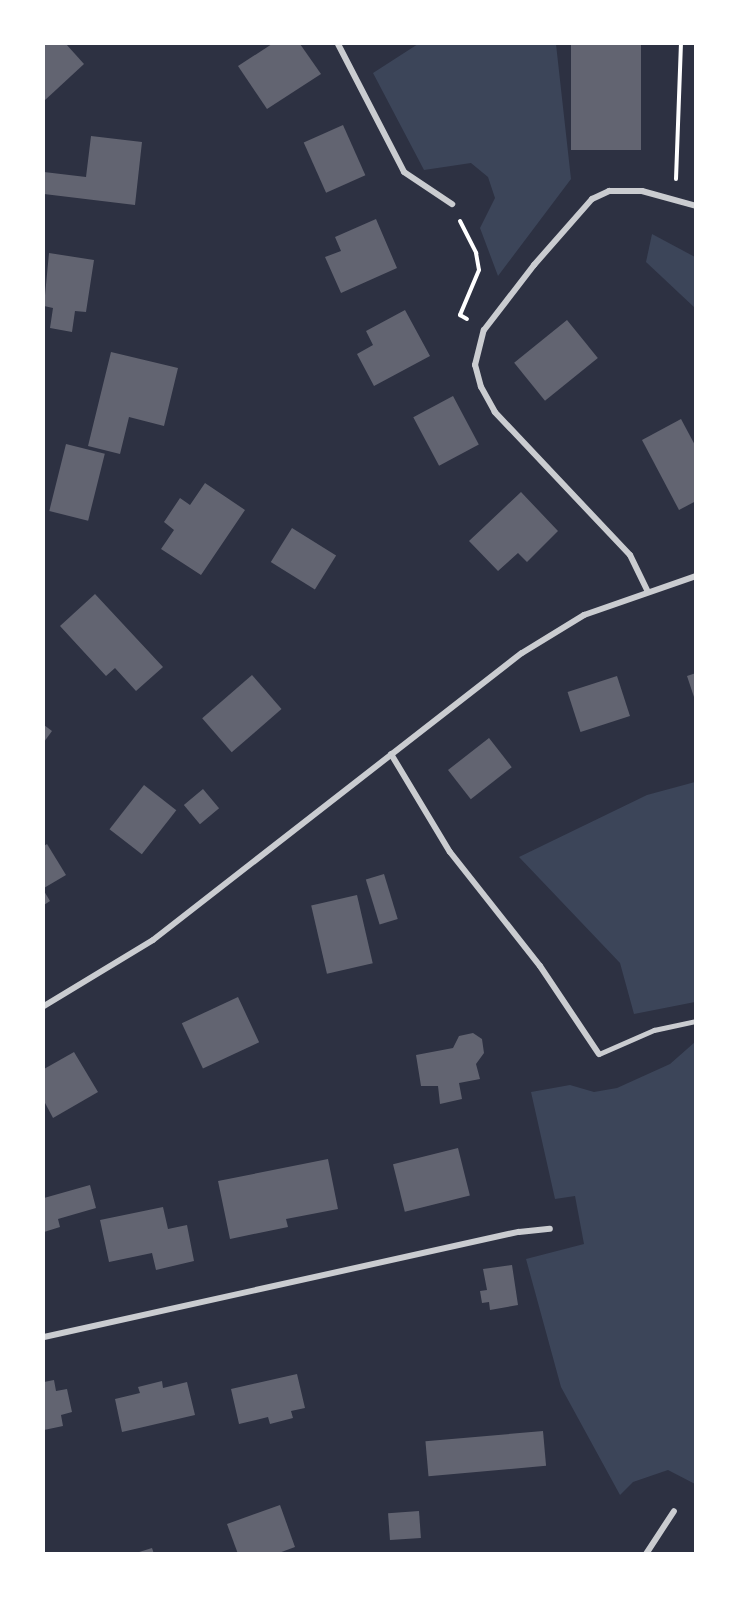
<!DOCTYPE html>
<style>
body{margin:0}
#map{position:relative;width:739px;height:1597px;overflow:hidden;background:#2d3142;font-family:"Archivo Narrow",sans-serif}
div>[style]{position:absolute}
.green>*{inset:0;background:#3c4559}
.building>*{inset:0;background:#626471;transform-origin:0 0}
.path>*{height:4px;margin:-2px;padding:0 2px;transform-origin:2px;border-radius:2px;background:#fff}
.service>*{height:4.5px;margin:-2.25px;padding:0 2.25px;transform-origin:2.25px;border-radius:2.25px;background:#caccd0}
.minor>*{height:6px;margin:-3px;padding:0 3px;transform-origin:3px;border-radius:3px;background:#caccd0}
span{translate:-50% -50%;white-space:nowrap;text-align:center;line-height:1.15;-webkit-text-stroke:4.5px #fff;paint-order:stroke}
.frame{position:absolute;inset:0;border:45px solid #fff;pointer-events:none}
</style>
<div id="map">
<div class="green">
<div style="clip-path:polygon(418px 44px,556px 44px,571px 179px,498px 276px,480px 228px,495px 198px,488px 177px,471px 163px,424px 170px,373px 73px)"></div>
<div style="clip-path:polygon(652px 234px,695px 257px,695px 308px,646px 262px)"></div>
<div style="clip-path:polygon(695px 782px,695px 1002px,634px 1014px,620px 963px,519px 857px,647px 795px)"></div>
<div style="clip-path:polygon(695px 1042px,695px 1484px,668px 1470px,633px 1482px,620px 1495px,561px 1387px,526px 1259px,584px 1244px,575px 1196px,555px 1199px,531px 1092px,570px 1085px,594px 1092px,617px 1088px,670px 1064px)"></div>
</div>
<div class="building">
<div style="clip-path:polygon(44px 44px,66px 44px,84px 64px,44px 101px)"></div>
<div style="clip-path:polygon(272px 44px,300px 44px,321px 74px,267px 109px,238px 66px)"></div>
<div style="left:571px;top:44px;width:70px;height:106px"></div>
<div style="left:343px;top:125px;width:55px;height:43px;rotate:66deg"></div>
<div style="clip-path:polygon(91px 136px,142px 142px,135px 205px,44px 194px,44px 172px,86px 177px)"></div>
<div style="clip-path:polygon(376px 219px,397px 268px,341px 293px,325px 257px,341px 251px,335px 237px)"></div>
<div style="clip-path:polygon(49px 253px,94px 260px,86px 312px,75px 311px,72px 332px,50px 328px,53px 308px,44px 306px)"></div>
<div style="clip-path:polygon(405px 310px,430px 356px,374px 386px,357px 354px,373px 345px,366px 331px)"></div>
<div style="left:567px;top:320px;width:49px;height:68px;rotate:51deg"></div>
<div style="clip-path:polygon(111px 352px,178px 368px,164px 426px,129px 417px,120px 454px,88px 446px)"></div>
<div style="left:453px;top:396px;width:55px;height:45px;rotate:62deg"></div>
<div style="clip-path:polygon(681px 419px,696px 447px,696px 501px,679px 510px,642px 440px)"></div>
<div style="left:66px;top:444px;width:40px;height:69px;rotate:14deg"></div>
<div style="clip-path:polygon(205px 483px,245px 510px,201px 575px,161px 549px,174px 530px,164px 522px,180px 498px,190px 505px)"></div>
<div style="clip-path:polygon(521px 492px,558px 531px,527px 562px,518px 553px,498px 571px,469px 541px)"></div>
<div style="left:292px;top:528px;width:52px;height:40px;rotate:32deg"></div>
<div style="clip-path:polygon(95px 594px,163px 667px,136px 691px,115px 668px,106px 676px,60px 626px)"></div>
<div style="clip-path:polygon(696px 673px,696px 699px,695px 700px,687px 676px)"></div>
<div style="left:252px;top:675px;width:45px;height:66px;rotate:49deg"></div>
<div style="left:617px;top:676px;width:42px;height:52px;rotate:72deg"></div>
<div style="clip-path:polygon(44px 725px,52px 731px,44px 742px)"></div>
<div style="left:489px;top:738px;width:37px;height:52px;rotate:52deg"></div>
<div style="left:144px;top:785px;width:41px;height:56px;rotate:38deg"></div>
<div style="left:203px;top:789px;width:25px;height:25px;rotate:50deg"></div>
<div style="clip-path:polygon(47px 844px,66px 875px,44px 888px,44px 846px)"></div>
<div style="left:384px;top:874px;width:47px;height:19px;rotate:73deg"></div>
<div style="clip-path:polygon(44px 891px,50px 901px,44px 905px)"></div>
<div style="left:357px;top:895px;width:70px;height:47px;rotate:77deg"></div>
<div style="left:238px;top:997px;width:50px;height:62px;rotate:65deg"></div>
<div style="clip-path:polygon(473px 1033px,482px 1039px,484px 1053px,476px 1064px,480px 1079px,459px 1083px,462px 1099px,440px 1104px,438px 1086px,421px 1086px,416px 1055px,453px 1048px,459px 1036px)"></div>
<div style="clip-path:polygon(74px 1052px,98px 1092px,53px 1118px,44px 1101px,44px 1069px)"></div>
<div style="left:458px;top:1148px;width:49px;height:67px;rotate:76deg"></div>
<div style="clip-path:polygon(328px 1159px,338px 1209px,286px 1219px,288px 1227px,230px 1239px,218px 1181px)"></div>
<div style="clip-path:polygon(90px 1185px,96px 1208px,58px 1219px,60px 1227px,44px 1232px,44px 1198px)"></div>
<div style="clip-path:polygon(163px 1207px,168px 1229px,187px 1225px,194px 1261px,156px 1270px,152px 1253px,109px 1262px,100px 1220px)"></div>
<div style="clip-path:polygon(512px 1265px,518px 1305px,490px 1310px,489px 1302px,482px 1303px,480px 1291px,487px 1290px,483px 1269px)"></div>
<div style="clip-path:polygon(297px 1374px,305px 1408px,291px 1411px,293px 1418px,270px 1424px,268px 1417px,239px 1424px,231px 1389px)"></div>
<div style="clip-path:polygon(54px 1380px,56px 1391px,67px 1389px,72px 1412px,61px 1415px,63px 1426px,44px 1430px,44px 1382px)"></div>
<div style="clip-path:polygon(162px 1381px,163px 1388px,187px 1382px,195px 1415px,122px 1432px,115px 1399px,140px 1393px,138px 1387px)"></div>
<div style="left:543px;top:1431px;width:35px;height:118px;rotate:85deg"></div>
<div style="clip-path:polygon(280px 1505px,295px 1547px,276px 1554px,238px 1554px,227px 1524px)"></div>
<div style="left:419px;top:1511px;width:27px;height:31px;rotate:86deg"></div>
<div style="clip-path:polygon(152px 1548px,154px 1554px,136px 1554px,136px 1553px)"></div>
</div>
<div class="path">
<div style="left:676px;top:179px;width:135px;rotate:-87.9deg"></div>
<div style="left:460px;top:221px;width:36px;rotate:63deg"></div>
<div style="left:476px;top:253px;width:17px;rotate:80deg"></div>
<div style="left:479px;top:270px;width:49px;rotate:112.9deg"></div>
<div style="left:460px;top:315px;width:8px;rotate:30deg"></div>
</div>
<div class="service">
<div style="left:599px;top:1054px;width:60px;rotate:-23.6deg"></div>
<div style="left:654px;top:1030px;width:43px;rotate:-12.1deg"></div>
</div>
<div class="minor">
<div style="left:338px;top:44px;width:144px;rotate:62.7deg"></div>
<div style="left:404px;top:172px;width:58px;rotate:33.7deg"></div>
<div style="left:648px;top:592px;width:41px;rotate:-115.9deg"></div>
<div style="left:630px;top:555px;width:197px;rotate:-133.4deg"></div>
<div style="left:495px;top:412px;width:29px;rotate:-119deg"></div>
<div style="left:481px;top:387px;width:23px;rotate:-105deg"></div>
<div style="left:475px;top:365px;width:36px;rotate:-76deg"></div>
<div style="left:484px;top:330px;width:82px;rotate:-52.4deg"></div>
<div style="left:534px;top:265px;width:88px;rotate:-48.7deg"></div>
<div style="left:592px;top:199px;width:19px;rotate:-25deg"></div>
<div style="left:609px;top:191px;width:33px"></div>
<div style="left:642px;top:191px;width:56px;rotate:15.5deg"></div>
<div style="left:391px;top:754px;width:114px;rotate:59deg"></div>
<div style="left:450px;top:852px;width:145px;rotate:51.7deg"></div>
<div style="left:540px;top:966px;width:106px;rotate:56.2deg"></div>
<div style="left:44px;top:1006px;width:127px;rotate:-31.2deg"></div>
<div style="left:153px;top:940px;width:467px;rotate:-37.9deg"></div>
<div style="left:522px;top:653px;width:73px;rotate:-31.5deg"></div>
<div style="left:584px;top:615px;width:119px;rotate:-19.2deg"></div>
<div style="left:44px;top:1337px;width:486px;rotate:-12.5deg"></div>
<div style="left:519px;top:1232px;width:31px;rotate:-6deg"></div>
<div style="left:646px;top:1554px;width:51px;rotate:-56.9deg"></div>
</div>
<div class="frame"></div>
</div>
